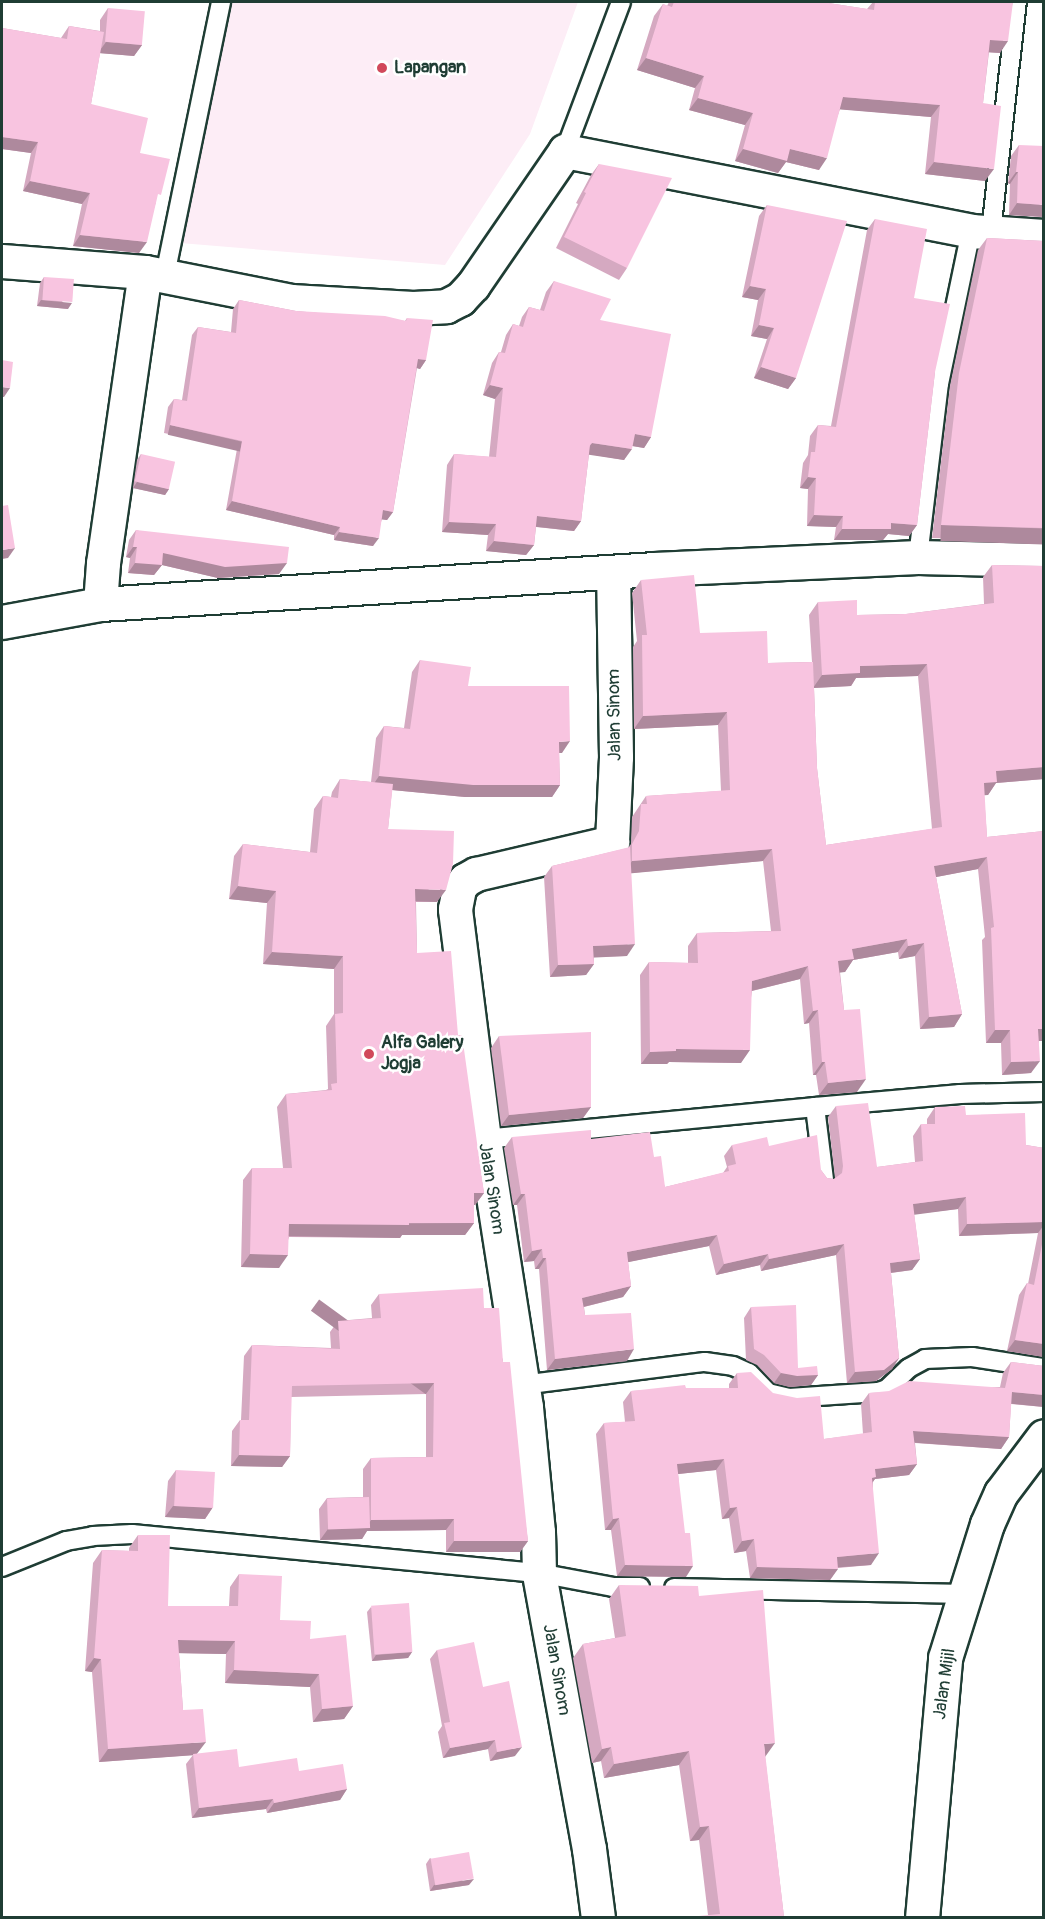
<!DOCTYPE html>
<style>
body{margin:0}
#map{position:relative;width:1045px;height:1919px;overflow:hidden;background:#fff;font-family:Pangolin,sans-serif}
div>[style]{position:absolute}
.built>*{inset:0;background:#fdedf6}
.roads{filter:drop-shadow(2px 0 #1f3d34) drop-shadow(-2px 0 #1f3d34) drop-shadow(0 2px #1f3d34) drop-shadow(0 -2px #1f3d34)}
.lane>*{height:18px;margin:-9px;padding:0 9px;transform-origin:9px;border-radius:9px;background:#fff}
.street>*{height:33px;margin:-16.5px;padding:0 16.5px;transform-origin:16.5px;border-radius:16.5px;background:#fff}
.wall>*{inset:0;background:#d5a9c1}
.shaded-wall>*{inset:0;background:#ae899d;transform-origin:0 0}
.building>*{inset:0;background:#f8c4e0;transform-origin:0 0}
.dots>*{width:16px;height:16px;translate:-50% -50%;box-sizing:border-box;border:3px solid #fff;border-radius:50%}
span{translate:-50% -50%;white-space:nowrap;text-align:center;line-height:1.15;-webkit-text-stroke:5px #fff;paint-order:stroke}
.poi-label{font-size:18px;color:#1f3d34;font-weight:700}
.left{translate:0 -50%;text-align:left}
.street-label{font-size:18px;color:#1f3d34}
.frame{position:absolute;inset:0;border:3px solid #1f3d34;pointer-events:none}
</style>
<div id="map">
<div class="built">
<div style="clip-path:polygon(227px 2px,578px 2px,530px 134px,445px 265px,168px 242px)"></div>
</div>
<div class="roads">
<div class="lane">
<div style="left:565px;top:151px;width:159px;rotate:-69.4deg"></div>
<div style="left:991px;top:232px;width:231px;rotate:-83.6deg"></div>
<div style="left:165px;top:275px;width:279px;rotate:-78.4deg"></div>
<div style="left:918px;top:557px;width:174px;rotate:-83.1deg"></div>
<div style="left:939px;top:384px;width:156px;rotate:-78.2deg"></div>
<div style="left:815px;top:1107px;width:73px;rotate:82.9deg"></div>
<div style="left:484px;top:1139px;width:333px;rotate:-5.5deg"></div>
<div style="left:815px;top:1107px;width:146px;rotate:-5.1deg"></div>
<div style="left:960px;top:1094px;width:84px;rotate:-1.4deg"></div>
<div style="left:522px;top:1385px;width:184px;rotate:-7.2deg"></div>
<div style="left:705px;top:1362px;width:28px;rotate:8deg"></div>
<div style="left:733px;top:1366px;width:17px;rotate:24deg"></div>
<div style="left:749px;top:1373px;width:28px;rotate:46deg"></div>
<div style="left:768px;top:1393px;width:22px;rotate:13deg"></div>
<div style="left:789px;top:1398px;width:89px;rotate:-3.9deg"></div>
<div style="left:878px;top:1392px;width:9px;rotate:-18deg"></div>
<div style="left:887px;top:1389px;width:30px;rotate:-44deg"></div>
<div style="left:909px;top:1368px;width:18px;rotate:-29deg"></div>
<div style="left:925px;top:1359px;width:47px;rotate:-2.4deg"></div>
<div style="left:972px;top:1357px;width:73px;rotate:8.7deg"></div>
<div style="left:2px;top:1567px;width:69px;rotate:-22.1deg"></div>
<div style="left:66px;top:1541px;width:27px;rotate:-10deg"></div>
<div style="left:93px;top:1536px;width:39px;rotate:-3deg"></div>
<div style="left:132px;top:1534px;width:409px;rotate:5.5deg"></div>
<div style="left:539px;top:1573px;width:75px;rotate:10.7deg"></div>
<div style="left:613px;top:1587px;width:27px"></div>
<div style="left:674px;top:1588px;width:292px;rotate:1.2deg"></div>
</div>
<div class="street">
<div style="left:2px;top:261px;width:143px;rotate:4.4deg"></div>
<div style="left:145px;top:272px;width:149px;rotate:11.2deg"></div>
<div style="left:291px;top:301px;width:122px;rotate:3.3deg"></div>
<div style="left:413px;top:308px;width:33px;rotate:-3deg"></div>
<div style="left:446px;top:306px;width:16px;rotate:-27deg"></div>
<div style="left:460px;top:299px;width:19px;rotate:-47deg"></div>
<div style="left:473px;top:285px;width:163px;rotate:-55.5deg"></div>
<div style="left:565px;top:151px;width:414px;rotate:11.1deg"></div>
<div style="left:971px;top:231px;width:73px;rotate:3.9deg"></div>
<div style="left:100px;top:604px;width:41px;rotate:-85.8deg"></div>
<div style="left:103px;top:563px;width:294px;rotate:-81.8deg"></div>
<div style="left:2px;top:622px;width:100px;rotate:-10.4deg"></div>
<div style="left:100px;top:604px;width:555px;rotate:-3.61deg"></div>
<div style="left:654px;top:569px;width:264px;rotate:-2.6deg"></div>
<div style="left:918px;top:557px;width:126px;rotate:1.4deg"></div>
<div style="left:598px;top:1918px;width:70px;rotate:-97.4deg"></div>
<div style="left:589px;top:1849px;width:280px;rotate:-100.3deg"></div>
<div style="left:539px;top:1573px;width:41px;rotate:-91.4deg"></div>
<div style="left:538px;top:1532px;width:126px;rotate:-95.5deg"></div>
<div style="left:526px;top:1407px;width:271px;rotate:-98.9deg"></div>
<div style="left:484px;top:1139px;width:232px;rotate:-97.2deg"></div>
<div style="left:455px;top:909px;width:21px;rotate:-79deg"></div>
<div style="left:459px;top:888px;width:10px;rotate:-53deg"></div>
<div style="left:465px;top:880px;width:13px;rotate:-29deg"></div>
<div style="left:476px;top:874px;width:140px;rotate:-13.2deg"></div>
<div style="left:612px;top:842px;width:85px;rotate:-87.3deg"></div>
<div style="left:616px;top:757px;width:185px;rotate:-90.9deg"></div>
<div style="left:922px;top:1918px;width:261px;rotate:-84.9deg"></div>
<div style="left:945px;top:1658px;width:140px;rotate:-72.6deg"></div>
<div style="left:987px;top:1524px;width:34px;rotate:-66deg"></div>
<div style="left:1001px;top:1493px;width:71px;rotate:-53deg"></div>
</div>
</div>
<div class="wall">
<div style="clip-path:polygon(669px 2px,822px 2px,867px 9px,873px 2px,1013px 2px,1000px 53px,989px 52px,983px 103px,985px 181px,925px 174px,931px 117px,840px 109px,819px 170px,786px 162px,778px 173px,735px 161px,745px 125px,689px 110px,695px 88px,637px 70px,654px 16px,663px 4px,667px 6px)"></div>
<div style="clip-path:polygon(108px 8px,142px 45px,134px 56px,100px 53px,91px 104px,140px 153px,156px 202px,139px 253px,73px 246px,82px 204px,23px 191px,31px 153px,2px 149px,2px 28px,61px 38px,69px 26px,100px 31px,100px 20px)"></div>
<div style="clip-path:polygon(1019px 145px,1044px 217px,1009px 215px,1010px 184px,1008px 183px,1011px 156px)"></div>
<div style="clip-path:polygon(599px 164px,627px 268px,619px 280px,556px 248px,578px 204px,576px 203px,591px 175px)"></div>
<div style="clip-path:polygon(767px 205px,796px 378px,788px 389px,754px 378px,767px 339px,751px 336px,758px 300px,742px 297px,759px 216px)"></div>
<div style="clip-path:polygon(875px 219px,914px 298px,935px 372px,917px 525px,909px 536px,888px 534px,883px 540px,834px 540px,836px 527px,807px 526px,808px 489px,800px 488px,803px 463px,808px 455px,810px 436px,818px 425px,831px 426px,867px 230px)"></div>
<div style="clip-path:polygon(987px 238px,1044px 241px,1044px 541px,932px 538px,950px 386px,978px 250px)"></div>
<div style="clip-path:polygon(44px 277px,68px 309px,37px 306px,40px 283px)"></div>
<div style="clip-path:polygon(554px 281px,600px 320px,651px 437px,644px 448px,632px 446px,624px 460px,589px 454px,581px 521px,574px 531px,536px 527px,534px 545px,526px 555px,486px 551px,488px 535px,442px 532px,447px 465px,454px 454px,489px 457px,495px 399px,483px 395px,492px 363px,499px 352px,501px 352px,506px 335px,513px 324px,519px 326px,522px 317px,529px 307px,540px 310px,546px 292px)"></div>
<div style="clip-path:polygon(239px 300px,296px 311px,405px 321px,407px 318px,426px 360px,420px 369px,417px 368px,393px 512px,387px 520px,382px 519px,373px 546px,334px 540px,334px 535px,226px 510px,237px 449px,164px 433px,168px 407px,174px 399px,182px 400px,192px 335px,198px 327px,231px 332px,233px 309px)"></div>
<div style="clip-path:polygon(141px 454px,169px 489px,165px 495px,133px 488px,137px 460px)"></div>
<div style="clip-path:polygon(136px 530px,279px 574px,218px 578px,162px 565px,154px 575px,128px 573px,130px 558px,126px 557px,129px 540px)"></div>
<div style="clip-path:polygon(evenodd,992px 565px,1044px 566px,1044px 779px,996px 783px,988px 795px,984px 795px,987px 837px,1044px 831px,1044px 1041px,1039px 1041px,1031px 1073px,1002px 1075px,1001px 1043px,986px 1043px,982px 940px,985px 937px,978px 869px,936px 877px,962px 1014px,954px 1027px,920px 1029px,915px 956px,899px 959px,898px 952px,853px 960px,845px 972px,840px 972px,844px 1010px,857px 1092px,819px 1095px,816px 1075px,813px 1075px,809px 1023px,804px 1024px,800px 979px,752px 991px,741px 1063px,669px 1062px,667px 1064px,641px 1064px,640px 975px,649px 962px,688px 963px,688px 946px,697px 933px,771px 931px,763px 861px,631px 873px,627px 956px,594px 957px,594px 964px,586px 975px,550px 977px,544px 877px,552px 866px,628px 848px,631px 844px,632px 817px,646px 796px,721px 791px,718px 725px,634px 729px,633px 647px,637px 641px,632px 593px,641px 580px,700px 633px,768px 663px,812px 662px,809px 615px,818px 602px,857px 615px,906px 614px,984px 604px,983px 577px,992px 565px,918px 676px,932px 829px,826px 845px,817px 768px,814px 688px,851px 686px,856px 678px,918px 676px)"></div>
<div style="clip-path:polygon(420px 660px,468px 686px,562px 753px,559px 753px,560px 785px,552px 797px,465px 797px,392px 790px,388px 829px,437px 902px,416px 902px,417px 953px,458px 1035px,484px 1193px,475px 1205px,474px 1205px,474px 1223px,465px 1235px,402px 1235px,400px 1238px,289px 1237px,279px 1268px,241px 1267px,243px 1180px,252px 1168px,283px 1168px,277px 1107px,286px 1094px,326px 1090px,328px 1089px,326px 1026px,334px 1014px,334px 969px,263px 964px,267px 903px,229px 899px,234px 856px,243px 844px,310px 852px,314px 809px,323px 796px,331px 797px,332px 792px,340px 779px,371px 782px,376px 738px,384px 726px,404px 728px,412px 672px)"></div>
<div style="clip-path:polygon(499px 1036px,591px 1107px,583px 1118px,501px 1126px,491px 1048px)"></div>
<div style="clip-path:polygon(836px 1106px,877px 1167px,915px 1162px,913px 1136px,921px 1124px,927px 1124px,927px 1119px,935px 1107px,966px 1115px,1026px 1145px,1044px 1148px,1044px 1357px,1007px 1351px,1019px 1295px,1027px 1283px,1028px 1284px,1038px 1233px,959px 1236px,958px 1209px,914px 1214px,920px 1259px,912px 1270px,891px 1273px,899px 1358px,892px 1369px,876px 1381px,847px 1383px,836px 1255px,761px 1271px,760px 1265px,716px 1275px,709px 1246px,628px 1262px,631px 1286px,623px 1297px,584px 1307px,585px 1315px,627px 1361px,547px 1370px,539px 1269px,535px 1269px,534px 1261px,524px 1262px,517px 1205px,513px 1205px,504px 1148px,512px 1137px,591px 1139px,654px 1157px,665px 1187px,723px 1173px,727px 1167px,724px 1156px,732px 1145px,769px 1146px,821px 1170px,827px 1178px,834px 1179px,835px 1178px,828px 1117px)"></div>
<div style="clip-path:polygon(379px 1294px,484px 1308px,503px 1362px,528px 1541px,520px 1552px,446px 1552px,446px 1530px,367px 1531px,362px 1539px,320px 1540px,319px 1509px,327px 1498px,363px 1497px,363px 1469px,371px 1458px,426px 1457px,426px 1394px,291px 1397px,290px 1456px,282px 1467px,231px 1466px,232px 1431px,240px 1420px,241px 1420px,244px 1356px,252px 1345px,331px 1348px,330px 1332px,338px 1321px,372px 1318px,371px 1305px)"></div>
<div style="clip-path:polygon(751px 1307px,798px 1368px,818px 1375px,811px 1385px,790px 1387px,774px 1383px,757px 1365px,746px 1360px,744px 1318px)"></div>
<div style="clip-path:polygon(1011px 1362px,1044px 1366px,1044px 1407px,1011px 1404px,1009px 1437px,1001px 1449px,915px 1443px,917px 1464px,909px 1475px,875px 1479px,873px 1482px,871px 1565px,838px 1568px,830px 1580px,750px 1578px,746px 1551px,734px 1553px,729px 1518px,722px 1519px,716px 1470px,678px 1474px,686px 1577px,617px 1576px,611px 1530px,605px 1530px,596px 1434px,604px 1423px,625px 1422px,623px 1402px,631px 1391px,686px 1388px,729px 1388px,729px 1384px,737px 1373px,824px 1439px,863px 1434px,861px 1404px,869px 1393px,1000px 1387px,1003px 1373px)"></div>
<div style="clip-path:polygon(176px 1470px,213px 1507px,205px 1519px,165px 1517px,168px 1481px)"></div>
<div style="clip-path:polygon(138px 1535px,168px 1606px,229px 1606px,230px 1587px,239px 1574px,280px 1620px,310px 1639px,353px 1706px,344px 1719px,313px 1722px,310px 1687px,225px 1683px,226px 1654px,179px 1653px,183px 1710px,197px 1754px,239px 1767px,299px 1771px,347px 1789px,340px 1800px,267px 1813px,266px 1809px,192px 1818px,186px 1764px,193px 1755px,99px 1762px,92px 1672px,85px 1671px,93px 1563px,102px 1550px,129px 1551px,129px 1548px)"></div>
<div style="clip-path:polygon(619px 1585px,699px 1596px,765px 1757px,784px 1917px,708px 1915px,699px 1840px,690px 1841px,679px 1765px,604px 1778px,601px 1761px,592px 1763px,573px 1658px,583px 1644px,615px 1638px,609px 1599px)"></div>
<div style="clip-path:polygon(371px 1607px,412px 1652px,408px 1658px,372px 1661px,367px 1612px)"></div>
<div style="clip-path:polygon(437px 1650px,483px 1687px,515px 1756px,490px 1761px,488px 1749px,443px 1758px,438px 1732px,442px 1726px,430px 1659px)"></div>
<div style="clip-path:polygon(430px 1858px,469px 1885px,430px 1891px,426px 1864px)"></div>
</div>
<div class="shaded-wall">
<div style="clip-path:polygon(990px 40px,1008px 41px,1000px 53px,982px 52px)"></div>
<div style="clip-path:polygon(106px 42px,142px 45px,134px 56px,98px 53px)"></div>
<div style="clip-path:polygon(646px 58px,704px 76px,695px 88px,637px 70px)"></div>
<div style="clip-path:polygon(843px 97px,940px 105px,931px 117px,835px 109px)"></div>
<div style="clip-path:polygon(698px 98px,753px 113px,745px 125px,689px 110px)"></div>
<div style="clip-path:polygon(2px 137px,38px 142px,31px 153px,2px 149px)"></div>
<div style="clip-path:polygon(743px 149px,790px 149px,827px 158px,819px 170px,786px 162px,778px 173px,735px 161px)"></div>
<div style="clip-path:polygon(934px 162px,994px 169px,985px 181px,925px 174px)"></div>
<div style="clip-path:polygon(1016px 172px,1018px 172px,1010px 184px,1008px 183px)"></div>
<div style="clip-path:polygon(30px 181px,90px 193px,82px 204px,23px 191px)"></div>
<div style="clip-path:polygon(1017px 203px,1044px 205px,1044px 217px,1009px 215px)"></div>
<div style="clip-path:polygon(80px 235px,147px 242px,139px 253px,73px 246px)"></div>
<div style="clip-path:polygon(750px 286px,766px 289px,758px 300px,742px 297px)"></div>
<div style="clip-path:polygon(41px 300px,72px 303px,68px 309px,37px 306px)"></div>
<div style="clip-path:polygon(759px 325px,774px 328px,767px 339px,751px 336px)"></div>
<div style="clip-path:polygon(418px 359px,426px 360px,420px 369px,413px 367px)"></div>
<div style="clip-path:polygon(761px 367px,796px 378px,788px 389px,754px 378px)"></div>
<div style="clip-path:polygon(490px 385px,503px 388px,495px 399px,483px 395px)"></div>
<div style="clip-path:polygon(2px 387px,10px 388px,4px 397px,2px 397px)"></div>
<div style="left:170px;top:425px;width:74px;height:10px;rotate:13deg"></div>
<div style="clip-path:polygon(635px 434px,651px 437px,644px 448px,627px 445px)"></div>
<div style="clip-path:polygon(592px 443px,632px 449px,624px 460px,584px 454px)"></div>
<div style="clip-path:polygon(808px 477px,816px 478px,808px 489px,800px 488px)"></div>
<div style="clip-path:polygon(137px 482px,169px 489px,165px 495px,133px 488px)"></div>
<div style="clip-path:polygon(232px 501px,340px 527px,334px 535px,226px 510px)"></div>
<div style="clip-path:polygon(383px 510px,393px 512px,387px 520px,377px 519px)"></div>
<div style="clip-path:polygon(814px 515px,843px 516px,836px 527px,807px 526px)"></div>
<div style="clip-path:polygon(537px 516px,581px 521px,574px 531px,529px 526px)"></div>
<div style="clip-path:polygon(449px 522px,496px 524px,488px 535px,442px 532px)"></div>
<div style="clip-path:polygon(891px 523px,917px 525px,909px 536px,888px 534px,883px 540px,834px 540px,842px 529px)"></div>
<div style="left:941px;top:525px;width:103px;height:16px;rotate:2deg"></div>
<div style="clip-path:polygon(339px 532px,379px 538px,373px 546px,334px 540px)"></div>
<div style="clip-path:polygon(494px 541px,534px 545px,526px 555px,486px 551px)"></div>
<div style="clip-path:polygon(133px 547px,137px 547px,130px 558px,126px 557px)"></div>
<div style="clip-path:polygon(15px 548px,8px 558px,2px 559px,2px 550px)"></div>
<div style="clip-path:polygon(163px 553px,287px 563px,279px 574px,218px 578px,162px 565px,154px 575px,128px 573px,135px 563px)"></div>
<div style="clip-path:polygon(927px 664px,918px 676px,856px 678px,851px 686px,813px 688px,822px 675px,860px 666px)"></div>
<div style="clip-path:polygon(727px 712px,718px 725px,634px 729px,643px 716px)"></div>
<div style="clip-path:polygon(570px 741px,562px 753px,551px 753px,559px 742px)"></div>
<div style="clip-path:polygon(1044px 767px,1044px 779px,996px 783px,988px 795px,975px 796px,984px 783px,996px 771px)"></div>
<div style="clip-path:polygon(379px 776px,560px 785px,552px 797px,465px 797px,371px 788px)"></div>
<div style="clip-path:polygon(772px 849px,763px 861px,624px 874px,632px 861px)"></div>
<div style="clip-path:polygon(987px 857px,978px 869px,926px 879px,934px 866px)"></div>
<div style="clip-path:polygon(238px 886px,276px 891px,267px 903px,229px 899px)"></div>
<div style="clip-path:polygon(415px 889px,446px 890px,437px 902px,406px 901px)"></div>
<div style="clip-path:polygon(907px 939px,898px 952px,853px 960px,845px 972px,829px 974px,838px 961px,852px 949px)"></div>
<div style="clip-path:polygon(924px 943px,915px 956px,899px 959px,908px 946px)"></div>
<div style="clip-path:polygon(635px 944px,627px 956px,585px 958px,593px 946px)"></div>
<div style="clip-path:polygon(272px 952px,343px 956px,334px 969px,263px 964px)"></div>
<div style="clip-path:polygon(594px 964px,586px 975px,550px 977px,558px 965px)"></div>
<div style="clip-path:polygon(808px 966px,800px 979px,743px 993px,752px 981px)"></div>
<div style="clip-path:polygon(818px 1010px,809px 1023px,804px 1024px,813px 1011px)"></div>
<div style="clip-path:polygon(962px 1014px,954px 1027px,920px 1029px,929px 1017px)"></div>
<div style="clip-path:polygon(1038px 1029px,1044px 1029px,1044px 1041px,1029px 1041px)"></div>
<div style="clip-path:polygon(995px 1030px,1010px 1030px,1001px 1043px,986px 1043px)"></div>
<div style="clip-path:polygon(676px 1049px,750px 1050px,741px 1063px,669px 1062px,667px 1064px,641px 1064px,650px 1052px)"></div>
<div style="clip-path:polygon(1040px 1061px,1031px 1073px,1002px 1075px,1011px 1062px)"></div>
<div style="clip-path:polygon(822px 1062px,825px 1062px,816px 1075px,813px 1075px)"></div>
<div style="clip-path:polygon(866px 1079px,857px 1092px,819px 1095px,828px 1083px)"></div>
<div style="clip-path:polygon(591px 1107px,583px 1118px,501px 1126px,509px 1115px)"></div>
<div style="clip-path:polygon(474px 1193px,484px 1193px,475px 1205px,465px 1205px)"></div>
<div style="clip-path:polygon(521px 1194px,525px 1194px,517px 1205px,513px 1205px)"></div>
<div style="clip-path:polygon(966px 1197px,958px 1209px,905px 1216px,913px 1204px)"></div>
<div style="clip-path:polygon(1044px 1222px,1044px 1225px,1038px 1233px,959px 1236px,967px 1224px)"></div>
<div style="clip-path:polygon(474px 1223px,465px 1235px,402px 1235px,400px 1238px,280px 1236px,289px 1224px)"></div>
<div style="clip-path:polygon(717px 1235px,709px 1246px,619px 1264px,627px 1252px)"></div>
<div style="clip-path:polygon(844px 1244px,836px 1255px,761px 1271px,769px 1259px)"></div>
<div style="clip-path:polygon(542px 1249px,534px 1261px,524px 1262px,532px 1251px)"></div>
<div style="clip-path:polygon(250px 1254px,288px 1255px,279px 1268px,241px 1267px)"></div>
<div style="clip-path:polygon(768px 1254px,760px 1265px,716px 1275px,724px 1264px)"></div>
<div style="clip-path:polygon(543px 1258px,546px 1258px,539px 1269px,535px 1269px)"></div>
<div style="clip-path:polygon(920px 1259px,912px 1270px,882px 1274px,890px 1263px)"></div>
<div style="clip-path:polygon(631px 1286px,623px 1297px,575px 1309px,582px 1298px)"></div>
<div style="clip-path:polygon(1015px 1340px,1044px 1344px,1044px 1357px,1007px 1351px)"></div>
<div style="clip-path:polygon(634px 1349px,627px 1361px,547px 1370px,555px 1359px)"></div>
<div style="clip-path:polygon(899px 1358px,892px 1369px,876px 1381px,847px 1383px,855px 1372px)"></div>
<div style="clip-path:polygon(781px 1373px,818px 1375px,811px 1385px,790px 1387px,774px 1383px)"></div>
<div style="left:434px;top:1383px;width:14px;height:142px;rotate:126deg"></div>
<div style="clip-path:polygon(1012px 1392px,1044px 1395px,1044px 1407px,1004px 1403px)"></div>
<div style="clip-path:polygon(913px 1431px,1009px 1437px,1001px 1449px,905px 1442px)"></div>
<div style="clip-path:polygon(239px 1455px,290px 1456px,282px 1467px,231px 1466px)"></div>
<div style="clip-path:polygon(724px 1459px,716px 1470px,669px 1475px,677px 1464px)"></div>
<div style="clip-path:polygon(917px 1464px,909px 1475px,875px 1479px,868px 1488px,875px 1469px)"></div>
<div style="clip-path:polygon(173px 1506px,213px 1507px,205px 1519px,165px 1517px)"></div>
<div style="clip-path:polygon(737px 1507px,729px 1518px,722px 1519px,730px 1508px)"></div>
<div style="clip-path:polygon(619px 1518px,611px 1530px,605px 1530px,613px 1519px)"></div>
<div style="clip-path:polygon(454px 1519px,446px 1530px,367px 1531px,362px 1539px,320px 1540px,328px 1529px,366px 1528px,371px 1520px)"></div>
<div style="clip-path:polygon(754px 1539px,746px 1551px,734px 1553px,742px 1541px)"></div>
<div style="clip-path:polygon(454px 1541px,528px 1541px,520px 1552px,446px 1552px)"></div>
<div style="clip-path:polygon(879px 1553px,871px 1565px,829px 1568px,837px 1557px)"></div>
<div style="clip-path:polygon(625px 1565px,693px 1566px,686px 1577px,617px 1576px)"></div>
<div style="clip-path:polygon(757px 1567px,838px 1569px,830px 1580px,750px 1578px)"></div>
<div style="clip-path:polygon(178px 1640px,235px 1641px,226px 1654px,169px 1653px)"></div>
<div style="clip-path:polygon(412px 1652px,408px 1658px,372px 1661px,376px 1655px)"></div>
<div style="clip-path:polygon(94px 1658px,101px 1659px,92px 1672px,85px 1671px)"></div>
<div style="clip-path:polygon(234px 1670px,319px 1674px,310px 1687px,225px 1683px)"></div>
<div style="clip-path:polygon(353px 1706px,344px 1719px,313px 1722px,322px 1709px)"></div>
<div style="clip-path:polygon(495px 1740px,488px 1749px,443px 1758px,450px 1748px)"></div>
<div style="clip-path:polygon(206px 1742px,196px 1755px,99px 1762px,108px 1749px)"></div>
<div style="clip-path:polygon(775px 1743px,765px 1757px,764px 1744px)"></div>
<div style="clip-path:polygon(522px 1747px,515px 1756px,490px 1761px,497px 1752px)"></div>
<div style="clip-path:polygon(611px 1747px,601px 1761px,592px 1763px,602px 1749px)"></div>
<div style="clip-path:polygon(689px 1751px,679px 1765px,604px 1778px,614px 1764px)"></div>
<div style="clip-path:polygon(347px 1789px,340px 1800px,267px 1813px,274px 1803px)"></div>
<div style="clip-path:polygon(273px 1799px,266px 1809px,192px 1818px,199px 1808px)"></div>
<div style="clip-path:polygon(709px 1826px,699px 1840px,690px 1841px,700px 1827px)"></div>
<div style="clip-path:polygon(474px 1879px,469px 1885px,430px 1891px,434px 1885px)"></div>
</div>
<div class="building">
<div style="clip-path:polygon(674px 2px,822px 2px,874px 10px,875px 2px,1013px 2px,1008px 41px,990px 40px,983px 103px,1001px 106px,994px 169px,934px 162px,940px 105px,843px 97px,827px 158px,790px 149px,787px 161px,743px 149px,753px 113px,698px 98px,704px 76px,646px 58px,663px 4px,672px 7px)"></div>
<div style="left:108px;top:8px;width:37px;height:34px;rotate:5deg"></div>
<div style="clip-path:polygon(69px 26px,104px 32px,91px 104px,148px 118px,140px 153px,170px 159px,161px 195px,158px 194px,147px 242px,80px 235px,90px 193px,30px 181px,38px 142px,2px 137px,2px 28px,67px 39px)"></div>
<div style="clip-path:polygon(1019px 145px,1044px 146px,1044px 205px,1017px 203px,1018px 172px,1016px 172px)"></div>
<div style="clip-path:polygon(599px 164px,672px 178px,627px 268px,564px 237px,586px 193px,584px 192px)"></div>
<div style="clip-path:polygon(767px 205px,847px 221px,796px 378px,761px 367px,774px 328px,759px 325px,766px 289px,750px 286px)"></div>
<div style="clip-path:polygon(875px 219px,927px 229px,914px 298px,950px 304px,935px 372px,917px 525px,891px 523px,891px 529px,842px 529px,843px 516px,814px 515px,816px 478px,808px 477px,811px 452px,815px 452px,818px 425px,836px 427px)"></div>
<div style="clip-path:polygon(987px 238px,1044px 241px,1044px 528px,941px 525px,959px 373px)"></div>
<div style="left:44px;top:277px;width:30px;height:23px;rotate:4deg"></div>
<div style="clip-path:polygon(554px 281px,611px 299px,600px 320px,671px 334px,651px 437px,635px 434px,632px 449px,592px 443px,590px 445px,581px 521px,537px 516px,534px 545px,494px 541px,496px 524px,449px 522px,454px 454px,496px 457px,503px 388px,490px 385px,499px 352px,505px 353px,513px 324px,523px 327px,529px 307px,544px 311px)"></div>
<div style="clip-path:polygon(239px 300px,296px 311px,385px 316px,406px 321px,407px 318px,433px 320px,426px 360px,418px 359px,393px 512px,383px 510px,379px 538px,339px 532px,340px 527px,232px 501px,242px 441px,170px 425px,174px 399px,187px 401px,198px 327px,236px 333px)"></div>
<div style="clip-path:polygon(2px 360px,13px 362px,10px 388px,2px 387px)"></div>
<div style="left:141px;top:454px;width:35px;height:28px;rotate:13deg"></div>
<div style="clip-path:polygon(8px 505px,15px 548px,2px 550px,2px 506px)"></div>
<div style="clip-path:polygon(136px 530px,289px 547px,287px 563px,225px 567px,163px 553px,162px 565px,135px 563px,137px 547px,133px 547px)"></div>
<div style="clip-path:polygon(992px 565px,1044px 566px,1044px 767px,996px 771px,997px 782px,984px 783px,987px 837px,1044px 831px,1044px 1029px,1038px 1029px,1040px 1061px,1011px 1062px,1010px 1030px,995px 1030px,991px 928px,994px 927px,987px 857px,934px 866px,962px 1014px,929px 1017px,924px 943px,908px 946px,907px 939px,852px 949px,854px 959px,838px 961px,844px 1010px,860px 1009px,866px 1079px,828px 1083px,825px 1062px,822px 1062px,818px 1010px,813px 1011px,808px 966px,752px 981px,750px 1050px,676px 1049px,676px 1051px,650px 1052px,649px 962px,698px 963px,697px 933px,781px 931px,772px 849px,632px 861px,632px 844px,639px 831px,641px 804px,647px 804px,646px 796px,730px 790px,727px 712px,643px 716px,642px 635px,647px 635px,641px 580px,694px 575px,700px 633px,767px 631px,768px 663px,813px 662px,817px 768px,826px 845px,942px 827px,927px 664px,860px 666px,860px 673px,822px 675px,818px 602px,857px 600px,857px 615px,906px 614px,994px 603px)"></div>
<div style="clip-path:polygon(420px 660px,471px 667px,468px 686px,569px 686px,570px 741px,559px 742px,560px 785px,473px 785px,379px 776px,384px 726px,410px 729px)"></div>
<div style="clip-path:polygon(340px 779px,393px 784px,388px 829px,454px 831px,453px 864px,446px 890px,415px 889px,417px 953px,451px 951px,458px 1035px,462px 1035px,484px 1193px,474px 1193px,474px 1223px,409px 1223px,409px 1225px,289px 1224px,288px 1255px,250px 1254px,252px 1168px,292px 1168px,286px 1094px,332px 1090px,331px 1084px,337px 1083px,335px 1014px,343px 1013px,343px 956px,272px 952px,276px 891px,238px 886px,243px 844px,317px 853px,323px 796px,338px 798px)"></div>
<div style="clip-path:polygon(630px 847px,635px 944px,593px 946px,594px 964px,558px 965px,552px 866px)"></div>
<div style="clip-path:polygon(591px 1032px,591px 1107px,509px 1115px,499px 1036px)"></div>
<div style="clip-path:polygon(868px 1103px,877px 1167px,923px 1161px,921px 1124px,935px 1124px,935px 1107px,965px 1106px,966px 1115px,1025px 1113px,1026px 1145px,1044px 1148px,1044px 1222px,967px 1224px,966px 1197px,913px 1204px,920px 1259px,890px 1263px,899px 1358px,884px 1370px,855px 1372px,844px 1244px,769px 1259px,768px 1254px,724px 1264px,717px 1235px,627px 1252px,631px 1286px,582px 1298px,585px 1315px,631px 1313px,634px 1349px,555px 1359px,546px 1258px,543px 1258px,542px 1249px,532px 1251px,525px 1194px,521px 1194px,512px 1137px,591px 1130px,591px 1139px,650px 1132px,654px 1157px,661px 1156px,665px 1187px,729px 1171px,728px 1166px,736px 1164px,732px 1145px,767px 1137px,769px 1146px,817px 1135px,821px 1170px,827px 1178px,834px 1179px,842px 1173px,843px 1166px,836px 1106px)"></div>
<div style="clip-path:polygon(1044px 1234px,1044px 1344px,1015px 1340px,1027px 1283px,1034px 1285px)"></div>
<div style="clip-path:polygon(483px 1288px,484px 1308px,499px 1308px,503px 1362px,510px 1362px,528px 1541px,454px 1541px,454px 1519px,371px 1520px,371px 1458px,433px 1457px,434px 1383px,292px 1386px,290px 1456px,239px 1455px,240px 1420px,249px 1420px,252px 1345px,340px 1349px,338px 1321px,381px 1318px,379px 1294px)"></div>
<div style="clip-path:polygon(796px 1305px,798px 1368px,817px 1366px,818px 1375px,797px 1376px,781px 1373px,764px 1355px,754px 1349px,751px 1307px)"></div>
<div style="clip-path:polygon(1011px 1362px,1044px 1366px,1044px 1395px,1012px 1392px,1009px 1437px,913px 1431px,917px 1464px,875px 1469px,876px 1477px,872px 1478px,879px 1553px,837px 1557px,838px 1569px,757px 1567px,754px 1539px,742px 1541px,737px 1507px,730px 1508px,724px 1459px,677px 1464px,685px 1533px,690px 1533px,693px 1566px,625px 1565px,619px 1518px,613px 1519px,604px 1423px,635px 1421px,631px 1391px,685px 1385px,686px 1388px,738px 1388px,737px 1373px,751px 1372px,773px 1393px,797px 1398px,820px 1396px,824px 1439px,872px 1432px,869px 1393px,889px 1391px,909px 1381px,1005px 1388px)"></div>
<div style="left:176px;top:1470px;width:39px;height:36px;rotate:3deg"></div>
<div style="left:369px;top:1497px;width:31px;height:42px;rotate:88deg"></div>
<div style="clip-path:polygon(138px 1535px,170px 1535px,168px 1606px,238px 1606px,239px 1574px,282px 1576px,280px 1620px,311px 1621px,310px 1639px,346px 1635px,353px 1706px,322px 1709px,319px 1674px,234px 1670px,235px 1641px,178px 1640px,183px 1710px,203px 1709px,206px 1742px,108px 1749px,101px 1659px,94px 1658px,102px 1550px,138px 1551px)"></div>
<div style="clip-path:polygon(619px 1585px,698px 1586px,699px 1596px,763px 1590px,775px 1743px,764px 1744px,784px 1917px,688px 1917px,720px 1914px,709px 1826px,700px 1827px,689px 1751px,614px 1764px,611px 1747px,602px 1749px,583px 1644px,626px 1636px)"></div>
<div style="left:409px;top:1603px;width:49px;height:38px;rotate:86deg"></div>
<div style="clip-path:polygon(474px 1642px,483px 1687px,509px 1681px,522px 1747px,497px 1752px,495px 1740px,450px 1748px,444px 1723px,450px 1722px,437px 1650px)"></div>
<div style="clip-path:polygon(237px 1749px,239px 1767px,297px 1758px,299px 1771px,343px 1764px,347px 1789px,274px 1803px,273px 1799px,199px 1808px,193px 1754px)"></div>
<div style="left:469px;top:1852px;width:27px;height:39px;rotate:80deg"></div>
</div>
<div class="dots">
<div style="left:382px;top:68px;background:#d1495b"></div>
<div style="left:369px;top:1054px;background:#d1495b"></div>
</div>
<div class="poi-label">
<span class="left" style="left:394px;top:68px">Lapangan</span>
<span class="left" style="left:381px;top:1054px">Alfa Galery<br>Jogja</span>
</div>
<div class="street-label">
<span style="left:615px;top:715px;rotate:-91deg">Jalan Sinom</span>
<span style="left:491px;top:1189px;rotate:81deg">Jalan Sinom</span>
<span style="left:556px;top:1670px;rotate:80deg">Jalan Sinom</span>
<span style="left:945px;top:1684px;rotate:-82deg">Jalan Mijil</span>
</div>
<div class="frame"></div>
</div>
